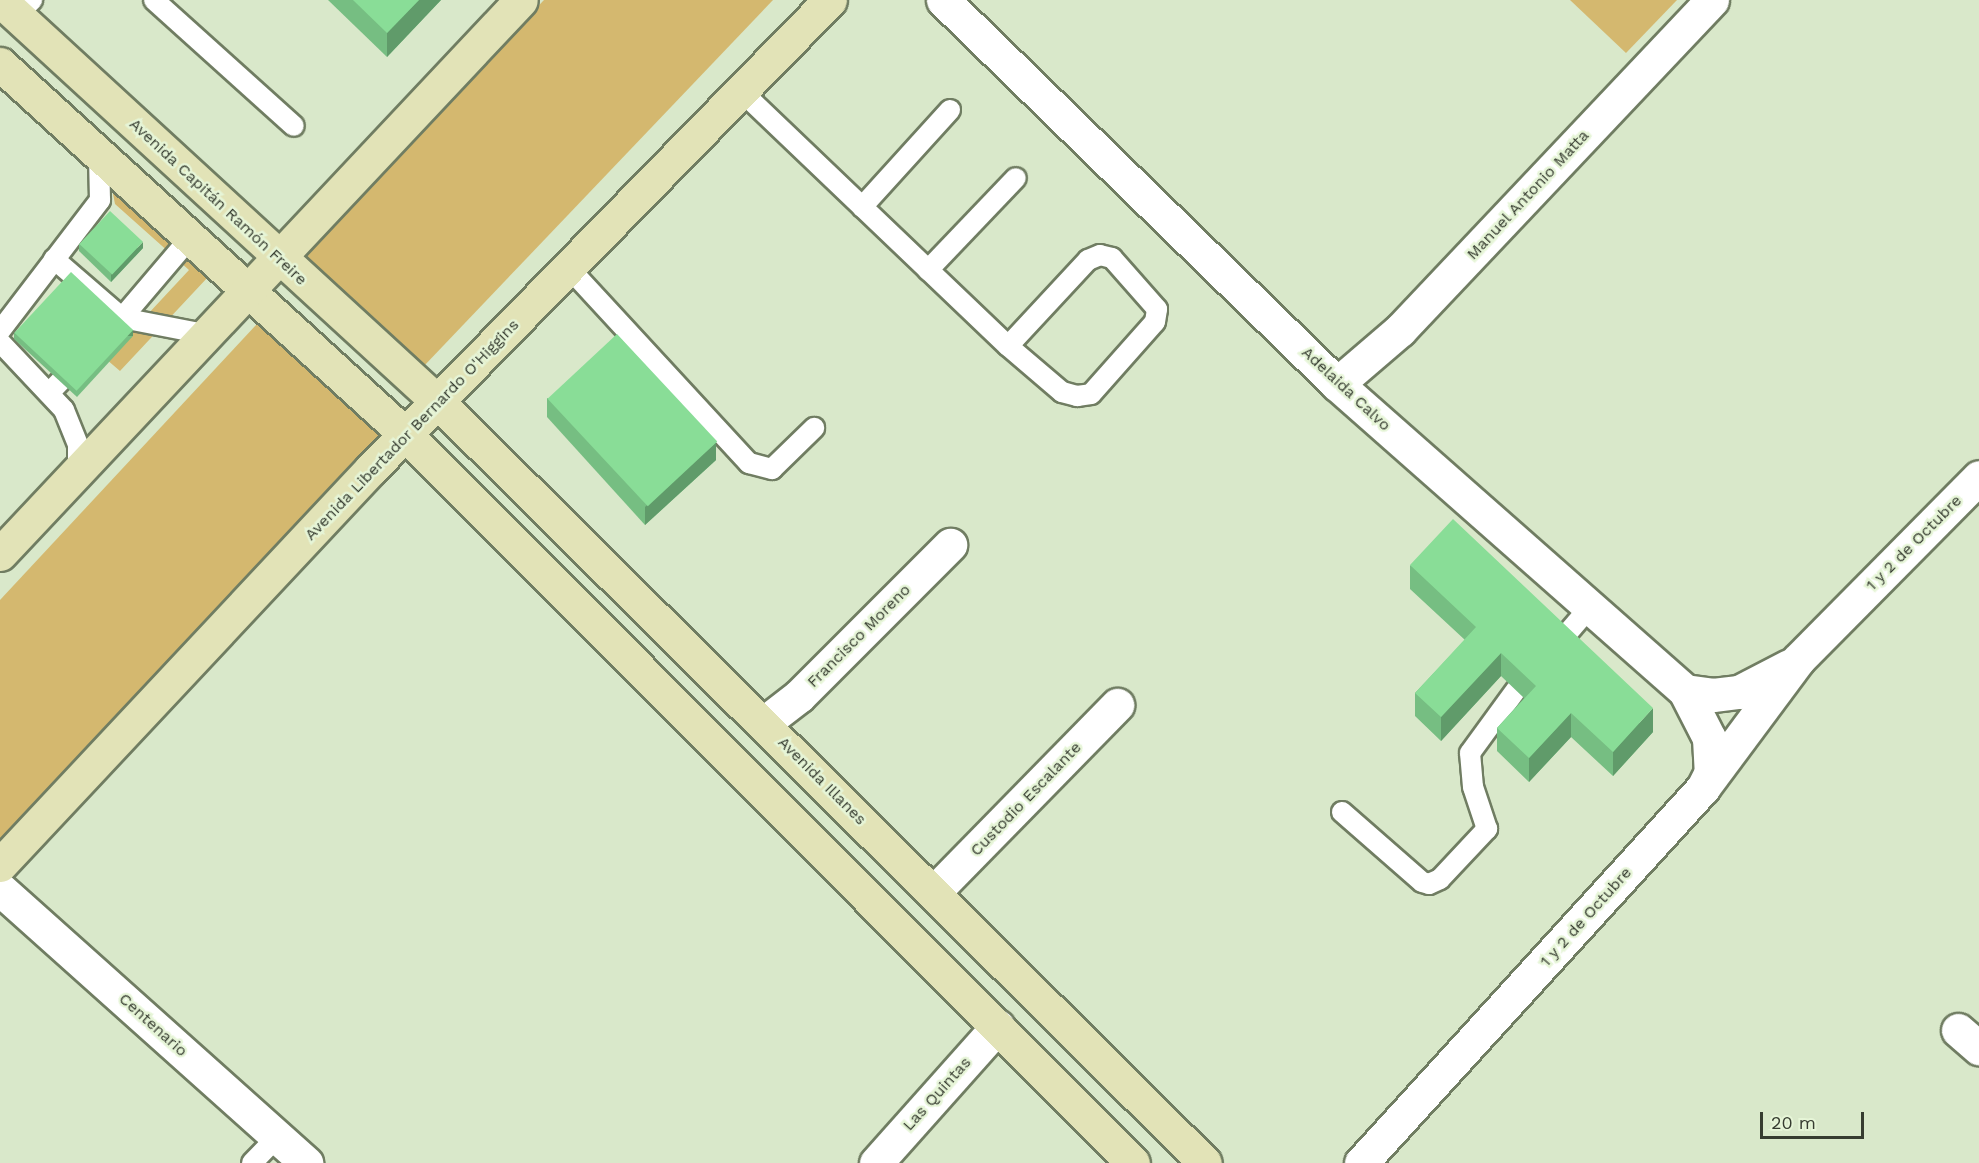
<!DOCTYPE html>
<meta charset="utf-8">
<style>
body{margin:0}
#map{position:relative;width:1979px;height:1163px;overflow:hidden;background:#d9e8ca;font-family:"Work Sans",sans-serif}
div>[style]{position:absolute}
.green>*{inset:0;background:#d4b86f}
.roads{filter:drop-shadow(2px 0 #707d62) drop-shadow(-2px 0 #707d62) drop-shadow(0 2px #707d62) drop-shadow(0 -2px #707d62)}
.lane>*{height:20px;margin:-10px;padding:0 10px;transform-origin:10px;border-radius:10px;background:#fff}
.street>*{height:33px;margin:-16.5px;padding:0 16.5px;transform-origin:16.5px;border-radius:16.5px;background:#fff}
.secondary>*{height:33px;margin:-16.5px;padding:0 16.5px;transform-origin:16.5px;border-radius:16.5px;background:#fff}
.primary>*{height:33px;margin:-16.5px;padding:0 16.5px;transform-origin:16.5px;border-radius:16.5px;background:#e2e3b7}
.wall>*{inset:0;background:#76be82}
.shaded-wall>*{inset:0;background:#609b6a;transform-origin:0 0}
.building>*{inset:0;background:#89dd97;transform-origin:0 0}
span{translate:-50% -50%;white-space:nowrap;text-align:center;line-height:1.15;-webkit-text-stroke:5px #e6f5d7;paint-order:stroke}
.street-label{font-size:16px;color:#363c30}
.scale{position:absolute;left:1760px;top:1112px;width:104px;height:27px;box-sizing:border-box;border:3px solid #363c30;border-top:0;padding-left:8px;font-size:18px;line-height:21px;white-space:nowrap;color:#363c30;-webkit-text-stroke:4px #e6f5d7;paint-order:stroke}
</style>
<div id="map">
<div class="green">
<div style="clip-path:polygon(544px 0,773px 0,423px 367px,299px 256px)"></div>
<div style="clip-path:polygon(1570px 0,1677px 0,1626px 53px)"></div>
<div style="clip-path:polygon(112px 189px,208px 277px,120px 371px,106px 359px,189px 270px,115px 204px)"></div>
<div style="clip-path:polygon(257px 324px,384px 440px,0 849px,0 600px)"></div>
</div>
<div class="roads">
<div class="lane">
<div style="left:154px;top:0;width:188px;rotate:42deg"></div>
<div style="left:16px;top:16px;width:23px;rotate:-45deg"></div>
<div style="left:740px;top:90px;width:371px;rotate:43.7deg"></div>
<div style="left:1008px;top:346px;width:71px;rotate:40.4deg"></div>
<div style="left:1062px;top:392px;width:16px;rotate:15deg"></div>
<div style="left:1077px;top:396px;width:14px;rotate:-8deg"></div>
<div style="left:1091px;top:394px;width:96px;rotate:-48.4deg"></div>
<div style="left:1155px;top:322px;width:13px;rotate:-81deg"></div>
<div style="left:1157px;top:309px;width:68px;rotate:-131.4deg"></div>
<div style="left:1112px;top:258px;width:12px;rotate:-166deg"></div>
<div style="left:1100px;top:255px;width:13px;rotate:157deg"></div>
<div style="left:1088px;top:260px;width:117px;rotate:132.9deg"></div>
<div style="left:862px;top:207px;width:131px;rotate:-47.8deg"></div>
<div style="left:54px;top:259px;width:90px;rotate:40.9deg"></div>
<div style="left:122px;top:318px;width:105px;rotate:-49.6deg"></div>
<div style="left:568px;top:267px;width:267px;rotate:47.3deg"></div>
<div style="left:749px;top:463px;width:24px;rotate:15deg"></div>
<div style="left:772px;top:469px;width:59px;rotate:-44.3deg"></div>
<div style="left:928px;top:270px;width:127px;rotate:-46.3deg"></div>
<div style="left:115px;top:325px;width:10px;rotate:-45deg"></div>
<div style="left:122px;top:318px;width:84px;rotate:11deg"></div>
<div style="left:0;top:331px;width:165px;rotate:-52.6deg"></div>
<div style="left:100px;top:200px;width:44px;rotate:-91.3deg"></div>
<div style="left:0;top:342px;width:93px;rotate:46.7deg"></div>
<div style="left:64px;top:410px;width:38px;rotate:68deg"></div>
<div style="left:78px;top:445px;width:25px;rotate:90deg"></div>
<div style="left:50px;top:392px;width:40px;rotate:-46deg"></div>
<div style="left:1559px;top:643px;width:48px;rotate:-49.3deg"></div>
<div style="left:1342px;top:812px;width:106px;rotate:41.2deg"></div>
<div style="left:1422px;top:882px;width:7px;rotate:16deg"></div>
<div style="left:1429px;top:884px;width:12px;rotate:-24deg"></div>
<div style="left:1440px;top:879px;width:69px;rotate:-46.8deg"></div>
<div style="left:1487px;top:829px;width:44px;rotate:-108.4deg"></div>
<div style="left:1473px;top:787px;width:34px;rotate:-95deg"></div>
<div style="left:1470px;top:753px;width:78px;rotate:-53.9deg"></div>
<div style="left:252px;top:1163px;width:36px;rotate:-46deg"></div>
</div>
<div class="street">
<div style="left:1337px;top:384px;width:83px;rotate:-40.6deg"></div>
<div style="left:1400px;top:330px;width:454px;rotate:-46.6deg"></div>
<div style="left:764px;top:723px;width:44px;rotate:-37.6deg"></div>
<div style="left:799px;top:696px;width:214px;rotate:-45deg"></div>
<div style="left:0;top:889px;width:411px;rotate:41.8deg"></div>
<div style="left:934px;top:892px;width:262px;rotate:-45.6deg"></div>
<div style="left:1958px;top:1030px;width:28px;rotate:41deg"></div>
<div style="left:876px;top:1163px;width:183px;rotate:-48.3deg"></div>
</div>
<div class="secondary">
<div style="left:943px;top:0;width:550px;rotate:44.26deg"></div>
<div style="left:1337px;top:384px;width:464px;rotate:41.4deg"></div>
<div style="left:1685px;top:691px;width:53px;rotate:62.9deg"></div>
<div style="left:1709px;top:738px;width:34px;rotate:87deg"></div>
<div style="left:1711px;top:772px;width:18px;rotate:117deg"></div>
<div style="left:1685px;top:691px;width:28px;rotate:8deg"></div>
<div style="left:1713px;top:695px;width:26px;rotate:-7deg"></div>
<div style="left:1739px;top:692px;width:56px;rotate:-27.5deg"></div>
<div style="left:1361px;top:1163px;width:508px;rotate:-47.64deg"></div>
<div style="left:1703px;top:788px;width:159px;rotate:-53.4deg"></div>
<div style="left:1798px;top:660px;width:257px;rotate:-45.3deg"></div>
</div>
<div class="primary">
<div style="left:0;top:0;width:595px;rotate:42.55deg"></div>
<div style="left:438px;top:402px;width:1080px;rotate:44.78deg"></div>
<div style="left:0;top:64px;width:549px;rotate:42.41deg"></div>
<div style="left:405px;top:434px;width:1030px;rotate:45.04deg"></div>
<div style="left:0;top:554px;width:760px;rotate:-46.76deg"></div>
<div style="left:0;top:865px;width:543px;rotate:-46.87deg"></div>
<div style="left:371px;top:469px;width:656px;rotate:-45.62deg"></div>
</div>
</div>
<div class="wall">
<div style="clip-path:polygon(328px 0,441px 0,387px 57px)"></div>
<div style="clip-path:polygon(79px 244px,143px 248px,111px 282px,79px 251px)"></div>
<div style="clip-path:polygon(14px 333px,133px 336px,77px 397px,14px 339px)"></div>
<div style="clip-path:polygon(547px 398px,716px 460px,645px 525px,547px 417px)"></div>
<div style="clip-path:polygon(1410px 565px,1653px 732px,1613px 776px,1571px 737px,1529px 782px,1497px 751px,1497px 728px,1524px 698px,1501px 676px,1441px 741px,1415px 716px,1415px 693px,1465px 640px,1410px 589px)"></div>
</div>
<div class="shaded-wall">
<div style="clip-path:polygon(419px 0,441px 0,387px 57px,387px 33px)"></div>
<div style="clip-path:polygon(143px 242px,143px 248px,111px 282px,111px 275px)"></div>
<div style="left:133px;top:330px;width:6px;height:83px;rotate:90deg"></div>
<div style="clip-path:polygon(716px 442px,716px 460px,645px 525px,645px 507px)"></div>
<div style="clip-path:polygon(1501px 653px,1501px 676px,1441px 741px,1441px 717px)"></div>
<div style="clip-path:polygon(1653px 708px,1653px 732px,1613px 776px,1613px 752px)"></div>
<div style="clip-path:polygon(1571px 713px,1571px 737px,1529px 782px,1529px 758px)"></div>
</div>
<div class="building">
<div style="clip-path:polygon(353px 0,419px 0,387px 33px)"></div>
<div style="left:110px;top:211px;width:45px;height:45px;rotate:43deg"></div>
<div style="left:71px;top:272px;width:85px;height:83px;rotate:43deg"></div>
<div style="left:617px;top:334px;width:147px;height:95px;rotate:47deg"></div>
<div style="clip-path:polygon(1453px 519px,1653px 708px,1613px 752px,1571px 713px,1529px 758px,1497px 728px,1536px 686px,1501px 653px,1441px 717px,1415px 693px,1476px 627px,1410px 565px)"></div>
</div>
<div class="street-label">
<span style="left:1528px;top:195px;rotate:-47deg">Manuel Antonio Matta</span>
<span style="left:218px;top:202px;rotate:43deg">Avenida Capitán Ramón Freire</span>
<span style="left:1346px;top:389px;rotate:43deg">Adelaida Calvo</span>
<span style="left:412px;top:430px;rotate:-46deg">Avenida Libertador Bernardo O'Higgins</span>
<span style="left:1914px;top:543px;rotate:-45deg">1 y 2 de Octubre</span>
<span style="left:859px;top:636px;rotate:-45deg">Francisco Moreno</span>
<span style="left:822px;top:781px;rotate:45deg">Avenida Illanes</span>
<span style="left:1026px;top:799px;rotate:-46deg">Custodio Escalante</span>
<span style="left:1586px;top:917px;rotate:-48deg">1 y 2 de Octubre</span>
<span style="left:153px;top:1025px;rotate:42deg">Centenario</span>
<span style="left:937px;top:1094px;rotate:-48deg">Las Quintas</span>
</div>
<div class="scale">20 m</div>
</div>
